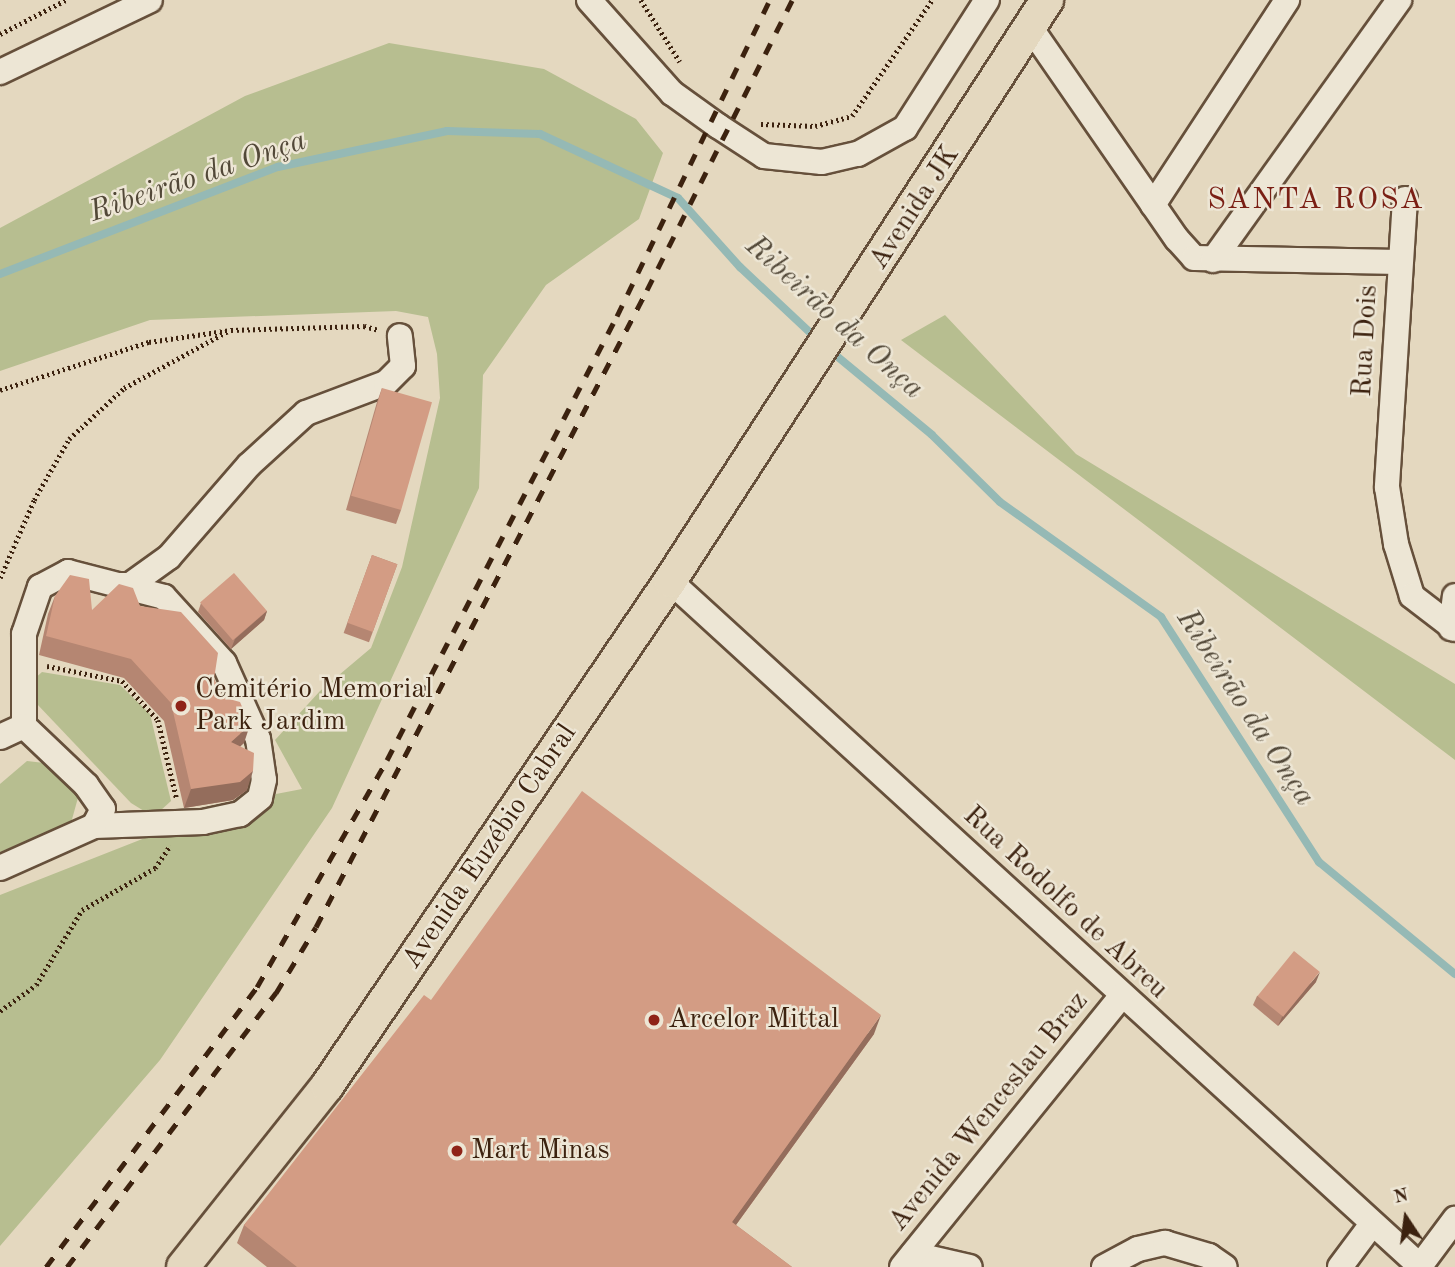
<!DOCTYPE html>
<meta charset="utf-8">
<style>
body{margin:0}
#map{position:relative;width:1455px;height:1267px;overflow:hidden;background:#e4d8bf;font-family:"Old Standard TT",serif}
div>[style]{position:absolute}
.green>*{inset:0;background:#b7be90}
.stream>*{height:8px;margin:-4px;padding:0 4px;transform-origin:4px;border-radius:4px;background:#95b9b5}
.path>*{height:4.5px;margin-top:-2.25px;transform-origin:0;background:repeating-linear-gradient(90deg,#3c220f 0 2px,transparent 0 5.5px)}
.roads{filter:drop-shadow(2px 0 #66503b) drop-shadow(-2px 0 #66503b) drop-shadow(0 2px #66503b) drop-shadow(0 -2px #66503b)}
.minor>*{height:24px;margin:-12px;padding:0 12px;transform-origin:12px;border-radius:12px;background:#ede6d5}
.major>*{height:32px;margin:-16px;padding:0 16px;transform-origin:16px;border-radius:16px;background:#e4d8bf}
.rail>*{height:5px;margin-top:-2.5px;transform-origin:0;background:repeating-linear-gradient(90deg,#3c220f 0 12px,transparent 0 24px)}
.wall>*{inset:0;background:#b58672;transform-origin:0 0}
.shaded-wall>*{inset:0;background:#946d5c}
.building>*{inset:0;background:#d39c84;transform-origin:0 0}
.dots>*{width:19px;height:19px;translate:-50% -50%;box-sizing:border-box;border:4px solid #ede6d5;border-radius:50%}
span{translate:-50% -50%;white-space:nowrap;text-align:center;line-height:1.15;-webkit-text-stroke:5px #ede6d5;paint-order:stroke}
.street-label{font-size:28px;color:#3c220f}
.poi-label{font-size:28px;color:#3c220f}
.left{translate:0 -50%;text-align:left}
.water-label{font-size:30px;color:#524838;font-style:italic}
.neighbourhood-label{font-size:30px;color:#7a1f14;letter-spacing:2px}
.north{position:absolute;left:1371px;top:1183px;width:70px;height:70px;-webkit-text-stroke:5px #ede6d5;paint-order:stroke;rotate:347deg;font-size:19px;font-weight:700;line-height:28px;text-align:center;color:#3c220f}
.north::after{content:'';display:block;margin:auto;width:24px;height:32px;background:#3c220f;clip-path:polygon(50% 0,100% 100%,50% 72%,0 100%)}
</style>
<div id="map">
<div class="green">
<div style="clip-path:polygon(389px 43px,544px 69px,636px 119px,663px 153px,639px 219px,546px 285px,483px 375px,479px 488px,332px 808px,160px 1060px,0 1246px,0 895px,155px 834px,253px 817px,276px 794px,302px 789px,275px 740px,320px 691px,371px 648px,402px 567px,440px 398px,437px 354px,428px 317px,396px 311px,150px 320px,0 371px,0 228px,245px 96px)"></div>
<div style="clip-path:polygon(945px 315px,1076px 454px,1455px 684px,1455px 760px,901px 340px)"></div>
<div style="clip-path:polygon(42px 672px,120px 685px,150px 714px,171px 801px,160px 811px,144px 811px,131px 803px,36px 703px,33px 680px)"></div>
<div style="clip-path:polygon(27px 761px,53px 764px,79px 794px,71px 823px,0 852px,0 784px)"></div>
</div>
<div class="stream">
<div style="left:0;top:274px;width:298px;rotate:-21.1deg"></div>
<div style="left:278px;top:167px;width:173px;rotate:-12deg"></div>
<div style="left:447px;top:131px;width:93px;rotate:1.8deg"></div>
<div style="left:540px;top:134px;width:152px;rotate:24.9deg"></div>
<div style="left:678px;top:198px;width:93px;rotate:48.1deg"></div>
<div style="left:740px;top:267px;width:107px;rotate:43.1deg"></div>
<div style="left:827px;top:348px;width:136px;rotate:39.6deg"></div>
<div style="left:932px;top:435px;width:95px;rotate:44.6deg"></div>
<div style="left:1000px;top:502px;width:198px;rotate:35.5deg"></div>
<div style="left:1161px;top:617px;width:292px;rotate:57.2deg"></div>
<div style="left:1319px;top:862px;width:176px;rotate:39.5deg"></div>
</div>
<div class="path">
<div style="left:641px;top:0;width:73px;rotate:57.8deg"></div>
<div style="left:0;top:34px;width:74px;rotate:-27.3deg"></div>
<div style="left:761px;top:124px;width:54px;rotate:2.1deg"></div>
<div style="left:815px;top:126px;width:38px;rotate:-15deg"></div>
<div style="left:852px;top:116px;width:141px;rotate:-55.4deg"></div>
<div style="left:0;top:390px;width:157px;rotate:-17.9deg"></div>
<div style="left:149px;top:342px;width:83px;rotate:-8.3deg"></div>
<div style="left:231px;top:330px;width:133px;rotate:-1.7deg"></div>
<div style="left:364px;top:326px;width:16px;rotate:15deg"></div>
<div style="left:0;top:578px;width:85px;rotate:-66.4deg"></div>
<div style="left:34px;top:500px;width:70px;rotate:-60.2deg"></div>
<div style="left:69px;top:439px;width:75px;rotate:-42.8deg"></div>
<div style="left:124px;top:388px;width:119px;rotate:-28.7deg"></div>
<div style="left:47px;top:666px;width:76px;rotate:11.3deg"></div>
<div style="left:122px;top:681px;width:53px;rotate:47.3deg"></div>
<div style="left:158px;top:720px;width:82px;rotate:76.6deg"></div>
<div style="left:0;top:1011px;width:44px;rotate:-35.8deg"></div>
<div style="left:36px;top:985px;width:88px;rotate:-58.5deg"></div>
<div style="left:82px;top:910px;width:84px;rotate:-29.9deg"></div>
<div style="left:155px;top:868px;width:27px;rotate:-56deg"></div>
</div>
<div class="roads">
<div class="minor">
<div style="left:589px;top:0;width:125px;rotate:48.3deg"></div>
<div style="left:672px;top:93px;width:57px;rotate:35.7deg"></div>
<div style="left:718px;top:126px;width:55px;rotate:33.1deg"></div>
<div style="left:764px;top:156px;width:58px;rotate:5.9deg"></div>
<div style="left:822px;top:162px;width:37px;rotate:-13deg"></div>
<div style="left:858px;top:154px;width:54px;rotate:-29deg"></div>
<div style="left:905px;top:128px;width:152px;rotate:-57.4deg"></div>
<div style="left:1030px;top:27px;width:258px;rotate:55.3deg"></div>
<div style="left:1177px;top:239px;width:25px;rotate:48deg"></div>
<div style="left:1194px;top:258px;width:206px;rotate:1.1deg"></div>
<div style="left:0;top:72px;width:166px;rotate:-25.6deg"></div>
<div style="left:1405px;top:199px;width:289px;rotate:93.6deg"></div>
<div style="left:1387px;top:487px;width:58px;rotate:81deg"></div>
<div style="left:1396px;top:544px;width:54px;rotate:72.9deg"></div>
<div style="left:1412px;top:596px;width:54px;rotate:37.5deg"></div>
<div style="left:1153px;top:205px;width:245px;rotate:-56.8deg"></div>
<div style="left:1213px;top:260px;width:320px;rotate:-54.4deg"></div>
<div style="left:670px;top:581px;width:1017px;rotate:42.41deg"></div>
<div style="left:116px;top:585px;width:14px"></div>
<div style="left:130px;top:585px;width:48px;rotate:-35.7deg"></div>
<div style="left:169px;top:557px;width:122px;rotate:-49deg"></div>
<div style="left:249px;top:465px;width:77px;rotate:-42.4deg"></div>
<div style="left:306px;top:413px;width:85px;rotate:-20.6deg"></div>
<div style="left:386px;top:383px;width:24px;rotate:-45deg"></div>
<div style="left:403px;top:366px;width:30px;rotate:-96deg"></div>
<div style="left:1451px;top:628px;width:32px;rotate:-83deg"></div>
<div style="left:24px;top:726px;width:92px;rotate:-90deg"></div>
<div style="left:24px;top:634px;width:50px;rotate:-71.2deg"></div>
<div style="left:40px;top:587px;width:32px;rotate:-28deg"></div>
<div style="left:68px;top:572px;width:99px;rotate:14.6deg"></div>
<div style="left:164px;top:597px;width:89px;rotate:47.7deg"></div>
<div style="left:224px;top:663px;width:83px;rotate:65.9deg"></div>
<div style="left:258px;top:739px;width:41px;rotate:81.7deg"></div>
<div style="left:264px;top:780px;width:18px;rotate:103deg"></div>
<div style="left:260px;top:798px;width:26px;rotate:141deg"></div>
<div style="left:240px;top:814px;width:38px;rotate:168deg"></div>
<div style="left:203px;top:822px;width:109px;rotate:177.9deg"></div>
<div style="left:0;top:737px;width:26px;rotate:-25deg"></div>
<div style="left:24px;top:726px;width:86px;rotate:43.6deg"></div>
<div style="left:86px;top:785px;width:29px;rotate:55deg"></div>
<div style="left:103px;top:809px;width:19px;rotate:118deg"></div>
<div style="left:94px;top:826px;width:103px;rotate:155.9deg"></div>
<div style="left:913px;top:1254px;width:58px;rotate:12.8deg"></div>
<div style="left:1420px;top:1266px;width:59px;rotate:-53.3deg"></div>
<div style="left:902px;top:1267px;width:350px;rotate:-51deg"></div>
<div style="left:1104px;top:1267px;width:38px;rotate:-28deg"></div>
<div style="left:1138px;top:1249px;width:28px;rotate:-13deg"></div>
<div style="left:1165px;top:1243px;width:46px;rotate:16.5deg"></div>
<div style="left:1209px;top:1256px;width:19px;rotate:35deg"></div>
<div style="left:1340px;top:1267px;width:54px;rotate:-53.3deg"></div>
</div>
<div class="major">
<div style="left:183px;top:1267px;width:231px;rotate:-51.5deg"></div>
<div style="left:327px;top:1086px;width:610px;rotate:-55.82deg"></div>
<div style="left:670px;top:581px;width:693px;rotate:-57.02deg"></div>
</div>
</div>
<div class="rail">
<div style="left:46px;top:1267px;width:351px;rotate:-53deg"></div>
<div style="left:257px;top:987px;width:262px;rotate:-60.2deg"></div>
<div style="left:387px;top:760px;width:500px;rotate:-62.62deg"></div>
<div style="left:617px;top:316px;width:351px;rotate:-64.2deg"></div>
<div style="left:67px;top:1267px;width:345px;rotate:-52.7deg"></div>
<div style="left:276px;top:993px;width:77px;rotate:-58.8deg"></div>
<div style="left:316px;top:927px;width:718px;rotate:-62.54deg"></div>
<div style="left:647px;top:290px;width:324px;rotate:-63.4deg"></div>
</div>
<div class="wall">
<div style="clip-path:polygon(382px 388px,401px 510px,396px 524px,346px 510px,377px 402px)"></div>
<div style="left:372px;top:555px;width:27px;height:83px;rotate:20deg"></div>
<div style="clip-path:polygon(55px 596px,92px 610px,140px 606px,214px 679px,244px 743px,240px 746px,247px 790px,233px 800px,184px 808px,164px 721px,124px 678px,39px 655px,48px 614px)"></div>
<div style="clip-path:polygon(201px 603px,267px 611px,264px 620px,231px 649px,198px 612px)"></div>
<div style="clip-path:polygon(1316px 982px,1278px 1026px,1253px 1005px,1257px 996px)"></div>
<div style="clip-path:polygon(431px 1000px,874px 1034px,736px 1225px,792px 1267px,267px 1267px,237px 1243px,244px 1225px)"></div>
</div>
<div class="shaded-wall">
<div style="clip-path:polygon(267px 611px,264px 620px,231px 649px,235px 639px)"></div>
<div style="clip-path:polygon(250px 725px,244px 743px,225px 761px,231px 742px)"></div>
<div style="clip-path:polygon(253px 771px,247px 790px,233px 800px,184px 808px,191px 789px)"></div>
<div style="clip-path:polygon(1320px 972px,1316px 982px,1278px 1026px,1282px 1017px)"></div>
<div style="clip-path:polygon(881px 1015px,874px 1034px,725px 1240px,732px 1222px)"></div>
</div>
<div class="building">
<div style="left:382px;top:388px;width:52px;height:112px;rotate:16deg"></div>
<div style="left:372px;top:555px;width:27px;height:72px;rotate:20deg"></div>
<div style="left:234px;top:573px;width:50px;height:45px;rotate:49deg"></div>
<div style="clip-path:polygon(70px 575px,89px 579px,92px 610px,119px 584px,133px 588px,140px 606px,181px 612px,218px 653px,214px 679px,222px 697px,240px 702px,250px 725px,231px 742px,254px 753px,253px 771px,240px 782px,191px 789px,171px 703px,131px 659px,46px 636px,55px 596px)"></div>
<div style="clip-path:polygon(582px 791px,881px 1015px,732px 1222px,792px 1267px,297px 1267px,244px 1225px,424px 995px,431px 1000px)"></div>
<div style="left:1294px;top:951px;width:33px;height:58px;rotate:39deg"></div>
</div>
<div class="dots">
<div style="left:181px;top:706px;background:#8f2418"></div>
<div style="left:654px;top:1020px;background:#8f2418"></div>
<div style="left:457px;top:1151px;background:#8f2418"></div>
</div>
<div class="street-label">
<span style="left:915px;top:208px;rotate:-57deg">Avenida JK</span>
<span style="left:1366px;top:341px;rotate:-87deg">Rua Dois</span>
<span style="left:490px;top:847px;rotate:-56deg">Avenida Euzébio Cabral</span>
<span style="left:1065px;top:903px;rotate:43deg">Rua Rodolfo de Abreu</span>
<span style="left:989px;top:1112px;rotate:-51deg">Avenida Wenceslau Braz</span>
</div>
<div class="poi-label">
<span class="left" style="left:195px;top:706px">Cemitério Memorial<br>Park Jardim</span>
<span class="left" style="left:668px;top:1020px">Arcelor Mittal</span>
<span class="left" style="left:471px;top:1151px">Mart Minas</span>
</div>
<div class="water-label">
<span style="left:198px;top:177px;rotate:-19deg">Ribeirão da Onça</span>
<span style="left:834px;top:318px;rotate:42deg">Ribeirão da Onça</span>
<span style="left:1245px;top:708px;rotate:57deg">Ribeirão da Onça</span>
</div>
<div class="neighbourhood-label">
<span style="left:1316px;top:200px">SANTA ROSA</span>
</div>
<div class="north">N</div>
</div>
